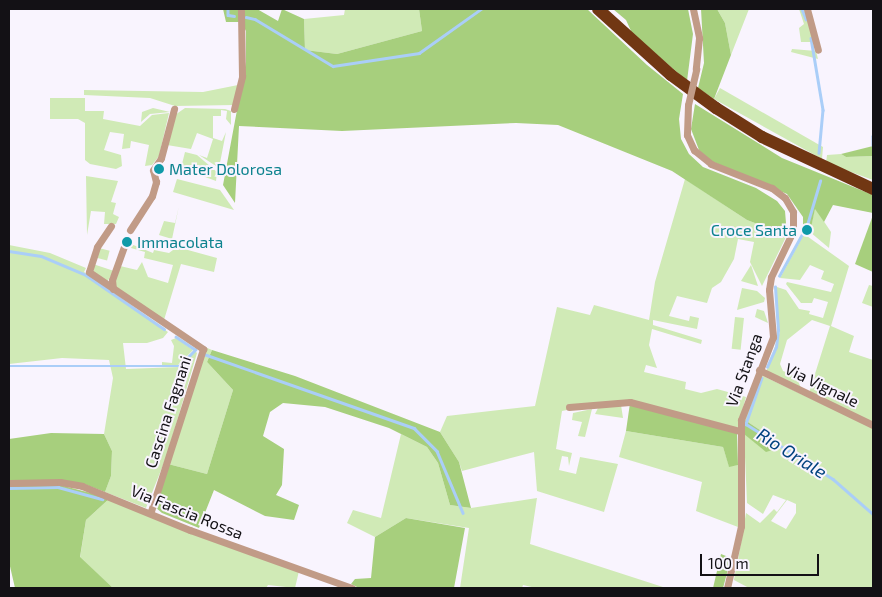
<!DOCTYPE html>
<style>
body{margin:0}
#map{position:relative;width:882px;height:597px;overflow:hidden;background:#f9f4fe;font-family:"Exo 2",sans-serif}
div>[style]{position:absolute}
.green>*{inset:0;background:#d0eab6;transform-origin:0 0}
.forest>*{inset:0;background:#a7cf7d}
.stream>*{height:2.5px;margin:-1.25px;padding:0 1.25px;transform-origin:1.25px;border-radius:1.25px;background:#aacef8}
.street>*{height:7px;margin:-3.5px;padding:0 3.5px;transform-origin:3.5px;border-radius:3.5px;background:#c19b87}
.highway>*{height:12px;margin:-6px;padding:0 6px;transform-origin:6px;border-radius:6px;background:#713713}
.street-bridge>*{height:7px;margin:-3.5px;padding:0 3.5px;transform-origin:3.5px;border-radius:3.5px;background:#c19b87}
.dots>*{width:14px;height:14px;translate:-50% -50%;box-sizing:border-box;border:2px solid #f9f4fe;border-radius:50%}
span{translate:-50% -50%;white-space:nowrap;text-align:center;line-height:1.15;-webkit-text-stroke:4px #f9f4fe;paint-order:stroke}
.culture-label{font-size:16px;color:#0d838f}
.left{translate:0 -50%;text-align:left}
.right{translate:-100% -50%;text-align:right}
.street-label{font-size:16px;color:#131115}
.water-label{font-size:18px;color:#00427e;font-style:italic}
.frame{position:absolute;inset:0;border:10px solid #131115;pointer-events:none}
.scale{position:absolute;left:700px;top:554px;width:119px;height:22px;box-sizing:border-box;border:2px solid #131115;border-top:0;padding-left:6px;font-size:15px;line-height:18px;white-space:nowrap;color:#131115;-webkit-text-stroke:4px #f9f4fe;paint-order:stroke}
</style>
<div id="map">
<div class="green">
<div style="clip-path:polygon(345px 9px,419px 9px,422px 31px,337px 54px,305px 50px,304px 19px,344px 15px)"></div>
<div style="clip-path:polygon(717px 9px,749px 9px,731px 55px,725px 23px)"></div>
<div style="clip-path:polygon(799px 9px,804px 9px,814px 42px,801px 42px,799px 28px,804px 24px)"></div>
<div style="clip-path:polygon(792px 49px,816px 51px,818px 59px,791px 52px)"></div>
<div style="clip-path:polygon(238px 85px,234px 105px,175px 106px,150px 98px,84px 95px,84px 90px,203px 92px)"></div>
<div style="clip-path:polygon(720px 88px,823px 147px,822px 159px,714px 99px)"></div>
<div style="clip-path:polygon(50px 98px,85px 98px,85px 111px,104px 111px,103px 119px,140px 126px,152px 115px,169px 113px,159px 156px,152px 165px,145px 166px,149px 145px,131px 141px,130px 148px,122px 149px,124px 134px,110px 132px,104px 150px,121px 155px,122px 166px,116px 169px,90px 164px,85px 160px,85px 123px,78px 119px,50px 119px)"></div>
<div style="clip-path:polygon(153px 108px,170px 112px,150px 114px,141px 122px,142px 112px)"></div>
<div style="clip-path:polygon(185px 108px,225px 109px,231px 111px,231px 125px,226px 119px,227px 111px,221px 110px,221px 116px,213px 116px,213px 138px,222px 141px,226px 132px,219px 168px,199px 155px,207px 158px,213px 139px,197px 133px,191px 149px,167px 145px,175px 115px)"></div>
<div style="clip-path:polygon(185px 152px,197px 155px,217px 172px,216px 181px,181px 168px)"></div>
<div style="clip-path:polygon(841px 154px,846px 157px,873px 156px,873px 180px,826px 163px,827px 155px)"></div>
<div style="clip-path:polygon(86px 176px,118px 181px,111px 202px,116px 203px,113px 214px,119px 217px,116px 224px,104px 224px,105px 212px,91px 211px,87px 235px)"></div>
<div style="clip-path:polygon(177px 179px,220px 190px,234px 210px,173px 192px)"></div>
<div style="clip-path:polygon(685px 179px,747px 220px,787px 235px,762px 286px,750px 262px,754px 242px,738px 239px,734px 259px,721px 282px,712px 288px,707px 303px,677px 296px,669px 316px,689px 321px,690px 316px,699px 318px,697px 329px,653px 320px,653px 325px,702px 340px,701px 344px,652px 329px,649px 345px,657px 368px,646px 365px,644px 372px,686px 382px,685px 389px,701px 393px,717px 389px,746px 397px,737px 430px,629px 401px,567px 405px,567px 410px,562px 411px,556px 449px,572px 453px,569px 466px,568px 457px,562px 456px,559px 470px,576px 474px,580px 457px,618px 464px,604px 512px,537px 491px,534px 452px,462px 471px,459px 462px,440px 432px,447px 416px,535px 406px,557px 307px,590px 315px,594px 305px,649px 320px,655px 282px)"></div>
<div style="clip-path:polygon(179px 206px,172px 239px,159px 235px,164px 221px,175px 223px)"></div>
<div style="clip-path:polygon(815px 208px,831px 232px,829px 248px,810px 232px)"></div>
<div style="clip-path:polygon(804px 234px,849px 266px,831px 326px,854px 336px,849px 352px,873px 360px,873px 423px,809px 393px,830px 326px,812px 320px,787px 340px,780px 364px,783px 371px,796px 376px,801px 388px,766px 372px,780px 332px,776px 312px,777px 287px,786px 290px,799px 309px,810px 311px,809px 314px,823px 318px,828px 302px,814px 298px,812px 303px,801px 303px,786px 284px,787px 282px,831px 292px,834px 284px,821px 279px,824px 271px,810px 265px,800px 280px,780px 278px)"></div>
<div style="clip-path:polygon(126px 242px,153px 253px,154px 250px,169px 253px,177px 247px,217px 258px,214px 272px,181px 264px,164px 320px,115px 286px,115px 278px,120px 266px,137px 270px,142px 262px,148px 277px,168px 283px,173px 265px,144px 258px,145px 252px,131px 248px)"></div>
<div style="clip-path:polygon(9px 245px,50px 253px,86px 268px,84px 272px,168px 332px,163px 338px,147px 343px,123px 343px,126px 369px,179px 367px,195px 351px,197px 353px,167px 455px,146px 508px,105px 492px,111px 476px,112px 451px,104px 434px,113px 378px,109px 360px,62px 358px,9px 364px)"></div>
<div style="left:99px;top:248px;width:11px;height:10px;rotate:15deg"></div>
<div style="clip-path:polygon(93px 264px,114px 271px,107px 282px,94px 275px)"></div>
<div style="clip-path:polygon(751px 265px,758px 286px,741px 281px)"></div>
<div style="clip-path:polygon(869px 285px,873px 286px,873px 307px,862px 303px)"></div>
<div style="clip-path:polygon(742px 288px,757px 291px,765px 298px,764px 302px,737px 310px)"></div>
<div style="clip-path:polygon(757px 309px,764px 311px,768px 323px,755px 317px)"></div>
<div style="left:735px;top:317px;width:9px;height:32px;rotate:6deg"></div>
<div style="clip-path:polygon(176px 338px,193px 350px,178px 365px,162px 365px,162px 362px,172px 363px,174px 346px,171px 340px)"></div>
<div style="clip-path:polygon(205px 347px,212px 350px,207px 362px,233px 390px,207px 474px,168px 464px)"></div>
<div style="clip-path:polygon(evenodd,763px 376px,873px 428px,873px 588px,749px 588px,734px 580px,737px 562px,715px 588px,738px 560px,746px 513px,760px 523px,774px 509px,777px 512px,786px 500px,773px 495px,763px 514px,747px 503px,744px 434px,778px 442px,745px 420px,759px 377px,763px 376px,787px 500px,796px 504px,796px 513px,786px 529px,771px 521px,787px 500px)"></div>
<div style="clip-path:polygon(621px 405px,623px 418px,595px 414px,598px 408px)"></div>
<div style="clip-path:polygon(592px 409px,585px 437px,578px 436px,582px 422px,572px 420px,573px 413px)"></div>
<div style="clip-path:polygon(626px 431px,723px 447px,729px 466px,738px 465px,738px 527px,696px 511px,702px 482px,619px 457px)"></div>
<div style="clip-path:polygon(401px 434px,427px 447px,438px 463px,450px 505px,471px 508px,537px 498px,530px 544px,666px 588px,536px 588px,523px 585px,522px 588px,460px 588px,469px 528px,406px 518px,375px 537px,347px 523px,353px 510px,381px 518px)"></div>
<div style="clip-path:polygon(110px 498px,299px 571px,295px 588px,268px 585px,266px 588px,113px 588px,80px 558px,86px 520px)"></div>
</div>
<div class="forest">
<div style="clip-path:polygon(223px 9px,257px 9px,278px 21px,282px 9px,304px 19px,305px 50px,337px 54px,422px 31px,419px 9px,587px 9px,647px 65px,683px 94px,679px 119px,681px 139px,689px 154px,703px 167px,756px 188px,777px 201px,785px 211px,787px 235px,747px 220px,672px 171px,558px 125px,516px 123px,342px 131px,239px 126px,235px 203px,223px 185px,246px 62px,246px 31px,241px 22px,226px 22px)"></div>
<div style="clip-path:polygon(613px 9px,688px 9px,693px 34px,687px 81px,632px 33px,626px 20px)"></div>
<div style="clip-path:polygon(701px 9px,717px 9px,725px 23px,731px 55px,714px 99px,698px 88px,704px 63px)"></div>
<div style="clip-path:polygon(695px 104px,782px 158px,873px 195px,873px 213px,833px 205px,824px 222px,815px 209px,811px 228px,803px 226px,803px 217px,787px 194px,711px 161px,699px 150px,691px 129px)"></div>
<div style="clip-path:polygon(873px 146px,873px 156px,846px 157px,841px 154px)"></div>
<div style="clip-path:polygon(873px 215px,873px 272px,855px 264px)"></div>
<div style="clip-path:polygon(212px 350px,295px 376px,440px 432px,459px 462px,471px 508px,450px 505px,438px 463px,427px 447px,389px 428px,325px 407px,283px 403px,270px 412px,263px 436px,284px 449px,282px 485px,276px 495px,299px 505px,294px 520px,265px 516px,214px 490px,199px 528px,162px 513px,155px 507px,168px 464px,207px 474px,233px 390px,207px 362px)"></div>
<div style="clip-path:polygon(630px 403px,737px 431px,738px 465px,729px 467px,723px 447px,626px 431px)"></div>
<div style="clip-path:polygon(745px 420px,778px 442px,779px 448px,766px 452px,744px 434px)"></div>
<div style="clip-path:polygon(51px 433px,104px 434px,112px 451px,111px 476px,105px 492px,84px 484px,9px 481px,9px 439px)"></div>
<div style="clip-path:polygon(60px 485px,110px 498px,86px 520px,80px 557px,113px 588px,15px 588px,9px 562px,9px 486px)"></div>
<div style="clip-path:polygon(406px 518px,465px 528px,454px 588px,359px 588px,351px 584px,355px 579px,371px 578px,375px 537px)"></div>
<div style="clip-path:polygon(721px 554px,731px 558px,723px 588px,713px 588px)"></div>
</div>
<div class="stream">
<div style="left:228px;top:9px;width:6px;rotate:90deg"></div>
<div style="left:228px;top:15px;width:6px;rotate:9deg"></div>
<div style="left:802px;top:9px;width:11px;rotate:68deg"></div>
<div style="left:246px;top:17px;width:9px;rotate:13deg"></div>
<div style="left:255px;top:19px;width:91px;rotate:31.1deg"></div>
<div style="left:333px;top:66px;width:87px;rotate:-8.6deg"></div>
<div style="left:419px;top:53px;width:76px;rotate:-35.4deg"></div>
<div style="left:811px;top:38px;width:73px;rotate:80.5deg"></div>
<div style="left:823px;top:110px;width:43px;rotate:95.3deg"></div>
<div style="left:873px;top:136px;width:9px;rotate:90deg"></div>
<div style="left:9px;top:251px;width:32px;rotate:9deg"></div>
<div style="left:41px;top:256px;width:49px;rotate:22.9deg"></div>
<div style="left:86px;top:275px;width:95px;rotate:34.7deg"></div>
<div style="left:779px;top:276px;width:58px;rotate:-61.2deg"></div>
<div style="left:807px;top:225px;width:46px;rotate:-73.5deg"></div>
<div style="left:204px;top:354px;width:223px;rotate:19.4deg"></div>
<div style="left:414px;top:428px;width:33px;rotate:45deg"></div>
<div style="left:437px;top:451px;width:67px;rotate:67.2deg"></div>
<div style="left:9px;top:366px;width:170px"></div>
<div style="left:179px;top:366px;width:23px;rotate:-45deg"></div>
<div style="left:195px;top:350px;width:23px;rotate:-146deg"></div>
<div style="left:767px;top:367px;width:22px;rotate:-66deg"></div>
<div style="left:776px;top:347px;width:17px;rotate:-83deg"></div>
<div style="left:778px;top:330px;width:43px;rotate:-94deg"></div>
<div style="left:762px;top:378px;width:49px;rotate:109.2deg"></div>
<div style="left:746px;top:424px;width:103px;rotate:32.3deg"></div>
<div style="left:833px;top:479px;width:53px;rotate:41.2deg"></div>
<div style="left:9px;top:488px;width:49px;rotate:-1.2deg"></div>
<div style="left:58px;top:487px;width:46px;rotate:15.3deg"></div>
</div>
<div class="street">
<div style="left:693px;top:9px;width:30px;rotate:78deg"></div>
<div style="left:699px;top:38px;width:31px;rotate:96deg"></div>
<div style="left:807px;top:9px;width:42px;rotate:75deg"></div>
<div style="left:688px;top:105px;width:30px;rotate:92deg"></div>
<div style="left:687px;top:135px;width:17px;rotate:65deg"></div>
<div style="left:694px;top:150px;width:22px;rotate:39deg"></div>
<div style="left:711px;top:164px;width:66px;rotate:21.5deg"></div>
<div style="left:772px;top:188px;width:16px;rotate:38deg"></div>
<div style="left:785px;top:198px;width:16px;rotate:60deg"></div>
<div style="left:793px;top:212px;width:19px;rotate:90deg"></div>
<div style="left:793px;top:231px;width:51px;rotate:115.6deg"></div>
<div style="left:771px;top:277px;width:13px;rotate:99deg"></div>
<div style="left:769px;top:290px;width:47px;rotate:85.1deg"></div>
<div style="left:773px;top:337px;width:89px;rotate:111.1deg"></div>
<div style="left:741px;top:420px;width:106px;rotate:90deg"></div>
<div style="left:741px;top:526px;width:64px;rotate:102.7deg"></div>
<div style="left:234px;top:109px;width:34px;rotate:-76deg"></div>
<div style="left:242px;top:76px;width:67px;rotate:-90.9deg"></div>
<div style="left:111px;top:226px;width:25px;rotate:124deg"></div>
<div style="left:97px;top:247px;width:26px;rotate:108deg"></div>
<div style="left:89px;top:272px;width:138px;rotate:34deg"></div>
<div style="left:203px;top:349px;width:170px;rotate:107.8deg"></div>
<div style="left:130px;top:230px;width:40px;rotate:-57.1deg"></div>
<div style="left:152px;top:196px;width:15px;rotate:-74deg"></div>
<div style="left:156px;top:182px;width:12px;rotate:-104deg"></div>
<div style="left:153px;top:170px;width:14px;rotate:-56deg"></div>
<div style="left:161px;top:158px;width:51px;rotate:-75.1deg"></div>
<div style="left:113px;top:289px;width:9px;rotate:-96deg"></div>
<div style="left:112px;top:280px;width:41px;rotate:-70.3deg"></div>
<div style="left:759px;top:370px;width:127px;rotate:25.8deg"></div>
<div style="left:569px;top:407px;width:61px;rotate:-4.7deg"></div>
<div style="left:630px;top:402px;width:114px;rotate:14.8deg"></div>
<div style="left:9px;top:483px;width:51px;rotate:-1.1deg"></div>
<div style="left:60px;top:482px;width:22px;rotate:10deg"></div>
<div style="left:82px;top:486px;width:117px;rotate:22.2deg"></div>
<div style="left:190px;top:530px;width:172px;rotate:19.7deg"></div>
</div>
<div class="highway">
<div style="left:598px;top:9px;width:98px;rotate:42.1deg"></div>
<div style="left:671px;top:75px;width:56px;rotate:36.3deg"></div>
<div style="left:716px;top:108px;width:54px;rotate:32.2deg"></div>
<div style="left:762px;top:137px;width:123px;rotate:25.1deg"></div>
</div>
<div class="street-bridge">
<div style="left:688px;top:105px;width:37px;rotate:-77deg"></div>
</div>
<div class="dots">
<div style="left:159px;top:169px;background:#0f9aa8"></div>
<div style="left:807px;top:230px;background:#0f9aa8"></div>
<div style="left:127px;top:242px;background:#0f9aa8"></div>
</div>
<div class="culture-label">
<span class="left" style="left:169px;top:169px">Mater Dolorosa</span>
<span class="right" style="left:797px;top:230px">Croce Santa</span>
<span class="left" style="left:137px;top:242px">Immacolata</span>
</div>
<div class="street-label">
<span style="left:744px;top:370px;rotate:-70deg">Via Stanga</span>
<span style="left:822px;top:385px;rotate:26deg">Via Vignale</span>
<span style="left:168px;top:412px;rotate:-72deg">Cascina Fagnani</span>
<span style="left:187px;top:512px;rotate:22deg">Via Fascia Rossa</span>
</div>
<div class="water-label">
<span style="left:792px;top:453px;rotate:32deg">Rio Oriale</span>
</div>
<div class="frame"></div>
<div class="scale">100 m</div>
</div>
